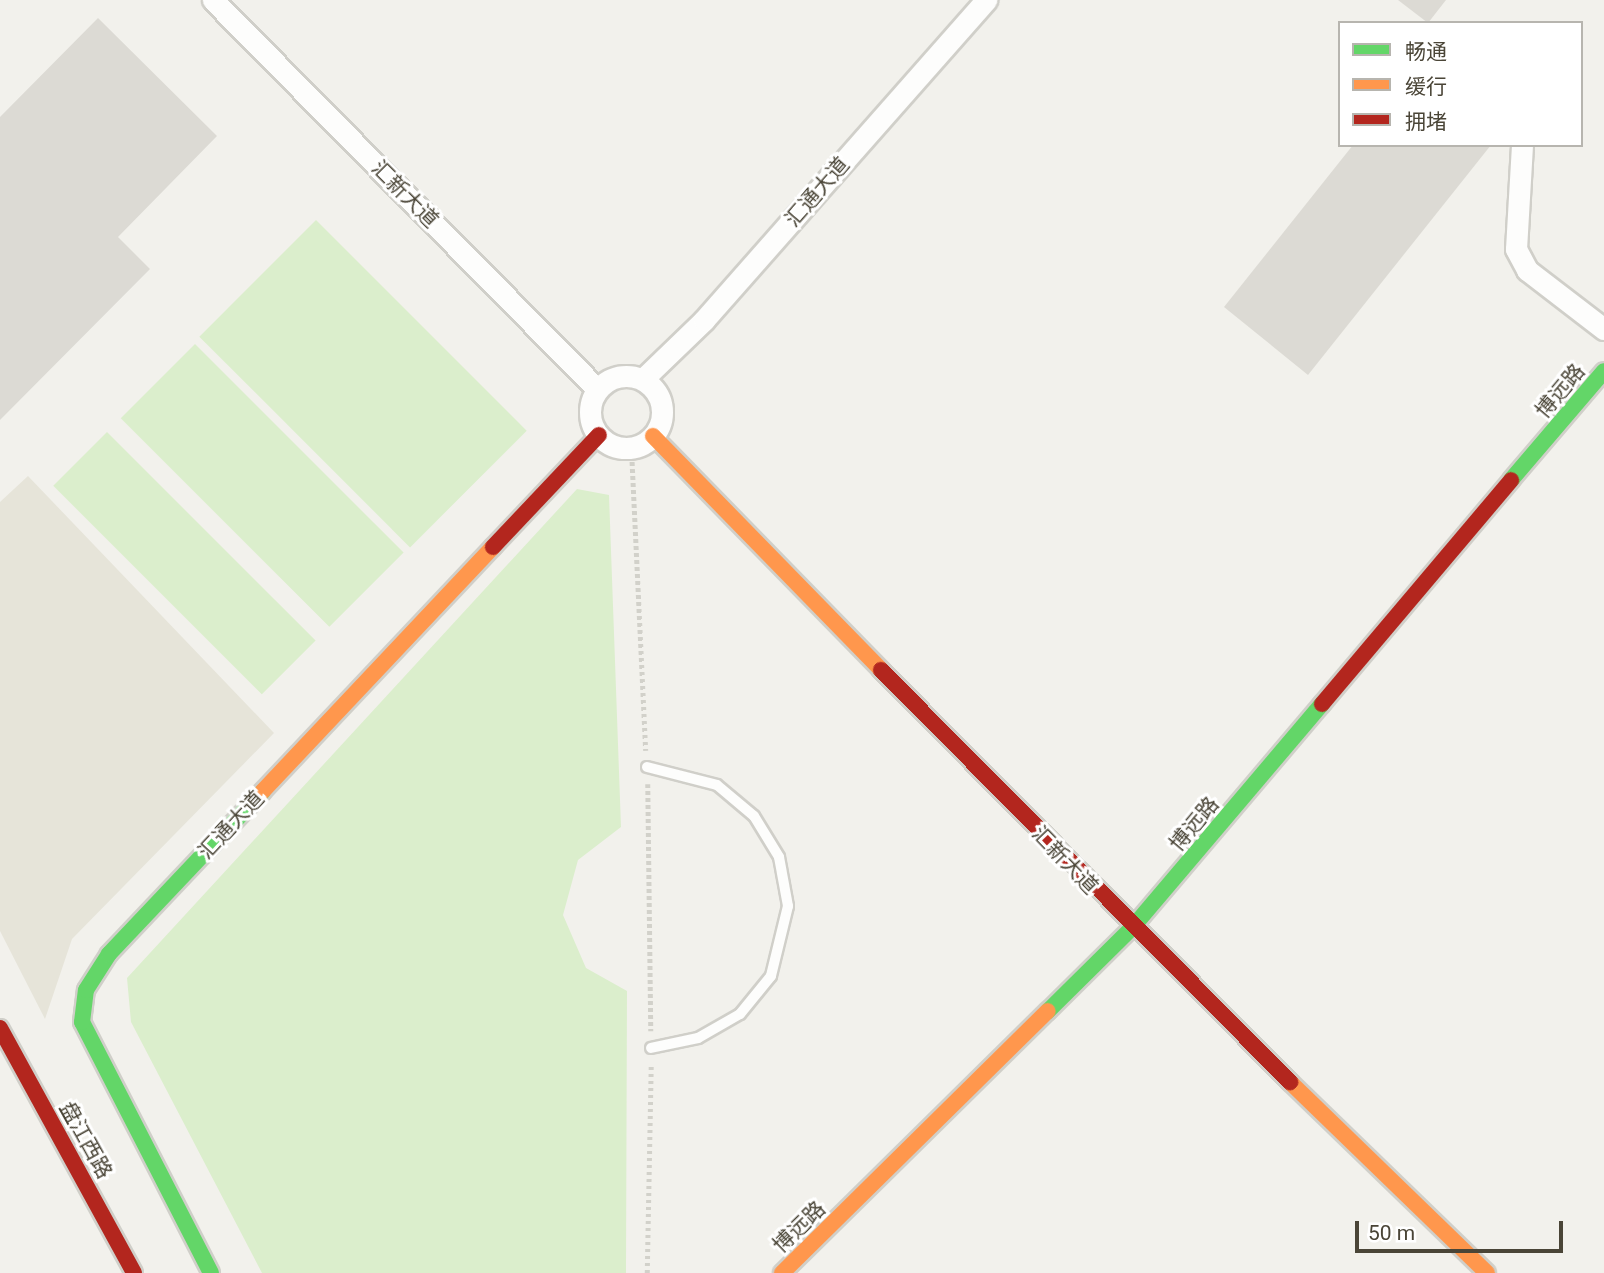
<!DOCTYPE html>
<meta charset="utf-8">
<style>
body{margin:0}
#map{position:relative;width:1604px;height:1273px;overflow:hidden;background:#f2f1ec;font-family:Roboto,"Noto Sans SC",sans-serif}
div>[style]{position:absolute}
.residential>*{inset:0;background:#e6e4d9}
.green>*{inset:0;background:#dbeecc;transform-origin:0 0}
.building>*{inset:0;background:#dcdad4}
.path>*{height:4.5px;margin-top:-2.25px;transform-origin:0;background:repeating-linear-gradient(90deg,#d2d1ca 0 3.5px,transparent 0 7px)}
.roads{filter:drop-shadow(2px 0 #d0cfc9) drop-shadow(-2px 0 #d0cfc9) drop-shadow(0 2px #d0cfc9) drop-shadow(0 -2px #d0cfc9)}
.lane>*{height:10px;margin:-5px;padding:0 5px;transform-origin:5px;border-radius:5px;background:#fdfdfc}
.street>*{height:21px;margin:-10.5px;padding:0 10.5px;transform-origin:10.5px;border-radius:10.5px;background:#fdfdfc}
.street>.ring{margin:-10.5px;padding:0;box-sizing:content-box;background:none;border:21px solid #fdfdfc;border-radius:50%}
.fast>*{height:16px;margin:-8px;padding:0 8px;transform-origin:8px;border-radius:8px;background:#63d668}
.slow>*{height:16px;margin:-8px;padding:0 8px;transform-origin:8px;border-radius:8px;background:#ff974d}
.jam>*{height:16px;margin:-8px;padding:0 8px;transform-origin:8px;border-radius:8px;background:#b3261e}
span{translate:-50% -50%;white-space:nowrap;text-align:center;line-height:1.15;-webkit-text-stroke:6px #fff;paint-order:stroke}
.street-label{font-size:21px;color:#4a4537}
.legend{position:absolute;left:1338px;top:21px;width:245px;height:126px;box-sizing:border-box;background:#fff;border:2px solid #b7b5af;margin:0;padding:9px 12px;list-style:none;font-size:21px;color:#4a4537}
.legend li{display:flex;align-items:center;gap:14px;height:35px}
.legend b{width:35px;border:2px solid #b7b5af}
.scale{position:absolute;left:1355px;top:1221px;width:208px;height:32px;box-sizing:border-box;border:4px solid #4a4537;border-top:0;padding-left:9px;font-size:21px;line-height:24px;white-space:nowrap;color:#4a4537;-webkit-text-stroke:5px #fff;paint-order:stroke}
</style>
<div id="map">
<div class="residential">
<div style="clip-path:polygon(28px 476px,274px 733px,72px 939px,45px 1019px,0 931px,0 502px)"></div>
</div>
<div class="green">
<div style="left:316px;top:220px;width:298px;height:165px;rotate:45deg"></div>
<div style="left:195px;top:344px;width:295px;height:105px;rotate:45deg"></div>
<div style="left:107px;top:432px;width:295px;height:76px;rotate:45deg"></div>
<div style="clip-path:polygon(577px 489px,609px 495px,621px 827px,578px 860px,563px 915px,586px 968px,627px 991px,626px 1273px,262px 1273px,131px 1022px,127px 978px)"></div>
</div>
<div class="building">
<div style="clip-path:polygon(1398px 0,1446px 0,1428px 23px)"></div>
<div style="clip-path:polygon(98px 18px,217px 136px,118px 237px,150px 269px,0 420px,0 117px)"></div>
<div style="clip-path:polygon(1353px 145px,1491px 145px,1308px 375px,1224px 307px)"></div>
</div>
<div class="path">
<div style="left:632px;top:455px;width:296px;rotate:87.3deg"></div>
<div style="left:648px;top:784px;width:247px;rotate:89.3deg"></div>
<div style="left:647px;top:1273px;width:209px;rotate:-88.9deg"></div>
</div>
<div class="roads">
<div class="lane">
<div style="left:647px;top:767px;width:72px;rotate:14.4deg"></div>
<div style="left:717px;top:785px;width:48px;rotate:40deg"></div>
<div style="left:754px;top:816px;width:48px;rotate:58.6deg"></div>
<div style="left:779px;top:857px;width:50px;rotate:79.6deg"></div>
<div style="left:788px;top:906px;width:72px;rotate:103.7deg"></div>
<div style="left:771px;top:976px;width:49px;rotate:129.2deg"></div>
<div style="left:740px;top:1014px;width:48px;rotate:150.3deg"></div>
<div style="left:698px;top:1038px;width:48px;rotate:168deg"></div>
</div>
<div class="street">
<div style="left:213px;top:0;width:547px;rotate:45.37deg"></div>
<div style="left:1522px;top:145px;width:104px;rotate:93.3deg"></div>
<div style="left:1516px;top:249px;width:24px;rotate:62deg"></div>
<div style="left:1527px;top:270px;width:97px;rotate:37.5deg"></div>
<div class="ring" style="left:590px;top:376px;width:51px;height:51px"></div>
<div style="left:643px;top:379px;width:85px;rotate:-44deg"></div>
<div style="left:704px;top:320px;width:427px;rotate:-48.6deg"></div>
</div>
<div class="fast">
<div style="left:1511px;top:480px;width:143px;rotate:-49.5deg"></div>
<div style="left:1048px;top:1011px;width:118px;rotate:-44.7deg"></div>
<div style="left:1132px;top:928px;width:294px;rotate:-49.7deg"></div>
<div style="left:211px;top:1273px;width:282px;rotate:-117.2deg"></div>
<div style="left:82px;top:1022px;width:32px;rotate:-83deg"></div>
<div style="left:86px;top:990px;width:43px;rotate:-57.4deg"></div>
<div style="left:109px;top:954px;width:223px;rotate:-46.6deg"></div>
</div>
<div class="slow">
<div style="left:653px;top:436px;width:327px;rotate:45.7deg"></div>
<div style="left:262px;top:792px;width:337px;rotate:-46.7deg"></div>
<div style="left:1290px;top:1082px;width:274px;rotate:44.1deg"></div>
<div style="left:782px;top:1273px;width:373px;rotate:-44.6deg"></div>
</div>
<div class="jam">
<div style="left:493px;top:547px;width:154px;rotate:-46.6deg"></div>
<div style="left:881px;top:670px;width:581px;rotate:45.21deg"></div>
<div style="left:1322px;top:704px;width:293px;rotate:-49.8deg"></div>
<div style="left:0;top:1028px;width:279px;rotate:61.3deg"></div>
</div>
</div>
<div class="street-label">
<span style="left:817px;top:192px;rotate:-49deg">汇通大道</span>
<span style="left:405px;top:194px;rotate:45deg">汇新大道</span>
<span style="left:1560px;top:391px;rotate:-50deg">博远路</span>
<span style="left:1194px;top:824px;rotate:-50deg">博远路</span>
<span style="left:231px;top:825px;rotate:-47deg">汇通大道</span>
<span style="left:1065px;top:860px;rotate:46deg">汇新大道</span>
<span style="left:86px;top:1140px;rotate:61deg">盘江西路</span>
<span style="left:799px;top:1227px;rotate:-44deg">博远路</span>
</div>
<ul class="legend">
<li><b style="height:9px;background:#63d668"></b>畅通</li>
<li><b style="height:9px;background:#ff974d"></b>缓行</li>
<li><b style="height:9px;background:#b3261e"></b>拥堵</li>
</ul>
<div class="scale">50 m</div>
</div>
